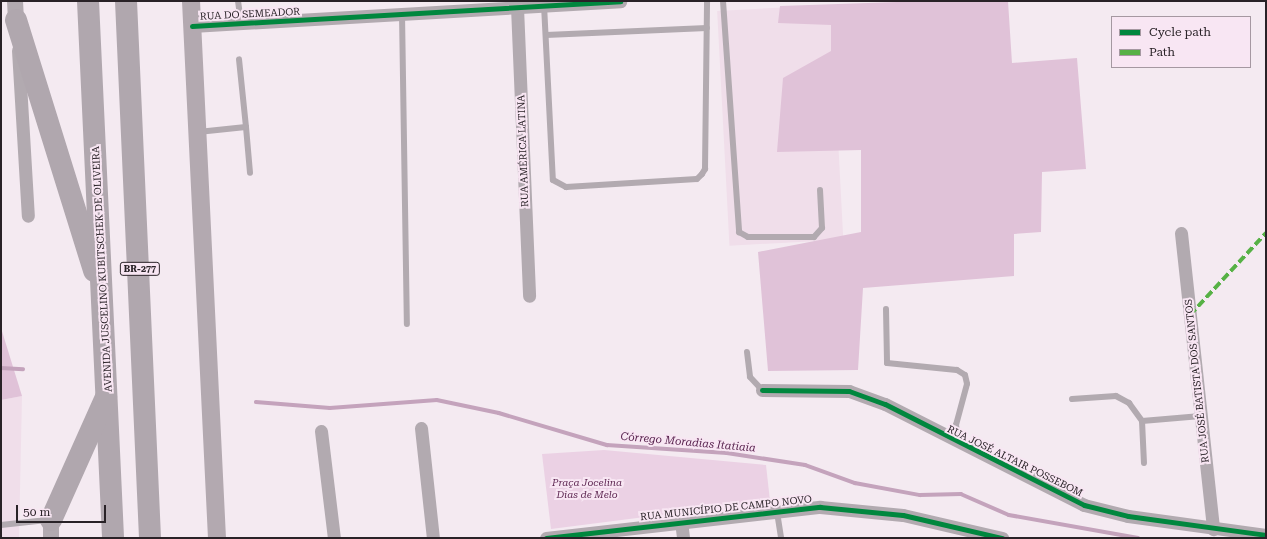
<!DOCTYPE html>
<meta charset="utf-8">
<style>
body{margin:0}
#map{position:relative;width:1267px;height:539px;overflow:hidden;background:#f4eaf1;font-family:"Roboto Serif",serif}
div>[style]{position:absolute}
.built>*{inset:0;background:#f0deea;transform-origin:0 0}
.green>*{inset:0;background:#ebd1e4}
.forest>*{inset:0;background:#e0c2d8}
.stream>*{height:3.5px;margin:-1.75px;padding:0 1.75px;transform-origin:1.75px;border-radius:1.75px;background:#c4a3bc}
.service>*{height:6px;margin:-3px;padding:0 3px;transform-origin:3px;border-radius:3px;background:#b2aab0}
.minor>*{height:13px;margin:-6.5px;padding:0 6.5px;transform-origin:6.5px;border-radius:6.5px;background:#b2aab0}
.tertiary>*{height:16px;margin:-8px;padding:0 8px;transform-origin:8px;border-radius:8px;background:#b2aab0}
.secondary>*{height:18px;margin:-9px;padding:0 9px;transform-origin:9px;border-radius:9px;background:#b3a9b0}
.motorway>*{height:22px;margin:-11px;padding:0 11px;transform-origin:11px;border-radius:11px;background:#b0a7ae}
.quiet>*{height:4px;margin-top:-2px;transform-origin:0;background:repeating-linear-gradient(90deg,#56b145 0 8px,transparent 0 12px)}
.cycleway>*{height:5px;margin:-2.5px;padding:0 2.5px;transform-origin:2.5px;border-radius:2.5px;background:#00873e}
span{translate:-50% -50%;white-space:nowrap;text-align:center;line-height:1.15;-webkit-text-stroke:4px #f8e6f3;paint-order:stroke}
.shield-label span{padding:1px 3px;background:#f8e6f3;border:1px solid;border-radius:3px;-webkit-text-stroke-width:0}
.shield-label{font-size:9px;color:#292227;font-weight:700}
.street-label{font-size:10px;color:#292227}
.park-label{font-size:10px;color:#5e2752;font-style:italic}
.water-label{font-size:11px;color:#551f4b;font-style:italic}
.frame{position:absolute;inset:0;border:2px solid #292227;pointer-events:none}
.legend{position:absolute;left:1111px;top:16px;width:140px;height:52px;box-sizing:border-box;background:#f8e6f3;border:1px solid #a598a1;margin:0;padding:5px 7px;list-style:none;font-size:12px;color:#292227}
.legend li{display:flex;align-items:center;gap:8px;height:20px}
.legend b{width:20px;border:1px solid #a598a1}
.scale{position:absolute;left:16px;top:505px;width:90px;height:18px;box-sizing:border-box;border:2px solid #292227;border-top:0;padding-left:5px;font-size:12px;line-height:14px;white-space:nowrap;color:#292227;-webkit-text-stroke:3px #f8e6f3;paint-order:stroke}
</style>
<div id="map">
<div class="built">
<div style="left:831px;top:5px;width:235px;height:114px;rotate:87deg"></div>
<div style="clip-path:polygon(22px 396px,19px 538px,1px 538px,1px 400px)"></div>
</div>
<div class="green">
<div style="clip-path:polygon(604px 450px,766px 465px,770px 501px,551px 529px,542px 454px)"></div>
</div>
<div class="forest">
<div style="clip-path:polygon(926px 1px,1008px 1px,1012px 63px,1077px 58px,1086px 169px,1042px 172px,1041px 232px,1014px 234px,1014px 276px,863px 288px,858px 370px,768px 371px,758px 252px,861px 232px,861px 150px,777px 152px,783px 78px,831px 51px,831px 25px,778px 23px,780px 6px)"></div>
<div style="clip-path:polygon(1px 328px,22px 396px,1px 400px)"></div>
</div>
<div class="stream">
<div style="left:1px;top:368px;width:22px;rotate:3deg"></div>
<div style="left:256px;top:402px;width:74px;rotate:4.6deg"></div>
<div style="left:330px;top:408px;width:107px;rotate:-4.3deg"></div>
<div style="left:437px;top:400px;width:63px;rotate:11.8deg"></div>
<div style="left:499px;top:413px;width:113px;rotate:16.5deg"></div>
<div style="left:607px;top:445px;width:120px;rotate:3.8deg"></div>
<div style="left:727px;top:453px;width:79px;rotate:8.7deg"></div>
<div style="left:805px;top:465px;width:53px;rotate:19.8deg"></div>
<div style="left:855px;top:483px;width:66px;rotate:10.5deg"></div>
<div style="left:920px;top:495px;width:41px;rotate:-1.4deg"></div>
<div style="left:961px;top:494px;width:52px;rotate:23.6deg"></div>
<div style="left:1009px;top:515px;width:131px;rotate:10.1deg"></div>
</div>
<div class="service">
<div style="left:238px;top:1px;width:22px;rotate:82deg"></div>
<div style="left:723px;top:1px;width:232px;rotate:86deg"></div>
<div style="left:739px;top:232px;width:10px;rotate:29deg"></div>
<div style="left:748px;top:237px;width:66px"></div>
<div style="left:814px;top:237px;width:12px;rotate:-48deg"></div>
<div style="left:822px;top:228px;width:38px;rotate:-93deg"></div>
<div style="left:544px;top:5px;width:175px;rotate:87.1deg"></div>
<div style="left:553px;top:180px;width:15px;rotate:28deg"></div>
<div style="left:566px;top:187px;width:131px;rotate:-3.5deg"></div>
<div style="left:697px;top:179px;width:7px;rotate:-45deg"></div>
<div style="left:702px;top:174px;width:6px;rotate:-59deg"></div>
<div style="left:705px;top:169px;width:168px;rotate:-89.3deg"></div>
<div style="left:402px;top:14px;width:310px;rotate:89.1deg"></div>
<div style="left:546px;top:35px;width:161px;rotate:-2.5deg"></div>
<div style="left:246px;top:127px;width:46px;rotate:85deg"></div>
<div style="left:198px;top:132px;width:48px;rotate:-5.9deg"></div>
<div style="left:246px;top:127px;width:68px;rotate:-95.9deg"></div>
<div style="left:886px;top:309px;width:54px;rotate:88.9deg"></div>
<div style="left:887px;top:363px;width:70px;rotate:5.7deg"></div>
<div style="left:957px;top:370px;width:9px;rotate:32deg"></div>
<div style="left:965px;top:375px;width:9px;rotate:77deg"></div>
<div style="left:967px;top:384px;width:42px;rotate:105deg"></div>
<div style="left:956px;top:425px;width:15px;rotate:82deg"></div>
<div style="left:747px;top:352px;width:25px;rotate:83deg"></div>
<div style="left:750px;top:377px;width:18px;rotate:47deg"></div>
<div style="left:1072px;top:399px;width:44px;rotate:-3.9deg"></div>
<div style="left:1116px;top:396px;width:15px;rotate:28deg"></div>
<div style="left:1129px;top:403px;width:22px;rotate:54deg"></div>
<div style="left:1142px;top:421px;width:42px;rotate:87.3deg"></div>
<div style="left:1142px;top:421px;width:59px;rotate:-4.8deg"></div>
<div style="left:777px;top:512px;width:26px;rotate:81deg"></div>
<div style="left:1px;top:525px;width:46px;rotate:-6.2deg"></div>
</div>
<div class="minor">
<div style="left:517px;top:7px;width:289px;rotate:87.6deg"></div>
<div style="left:192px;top:26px;width:429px;rotate:-3.3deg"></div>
<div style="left:18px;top:50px;width:166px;rotate:86.6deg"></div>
<div style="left:1181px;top:233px;width:298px;rotate:83.8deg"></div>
<div style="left:762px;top:390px;width:87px;rotate:0.7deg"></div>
<div style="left:849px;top:391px;width:38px;rotate:20deg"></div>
<div style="left:885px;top:404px;width:223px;rotate:26.9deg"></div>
<div style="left:1084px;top:505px;width:45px;rotate:14deg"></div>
<div style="left:1128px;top:516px;width:139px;rotate:7.8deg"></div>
<div style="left:421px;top:428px;width:111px;rotate:83.8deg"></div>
<div style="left:321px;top:431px;width:108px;rotate:83.1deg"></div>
<div style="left:681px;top:521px;width:17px;rotate:83deg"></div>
<div style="left:546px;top:538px;width:276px;rotate:-6.5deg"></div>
<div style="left:820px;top:507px;width:83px;rotate:5.5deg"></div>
<div style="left:903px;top:515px;width:102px;rotate:13.1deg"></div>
</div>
<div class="tertiary">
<div style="left:15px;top:1px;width:19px;rotate:87deg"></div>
<div style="left:51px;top:520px;width:18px;rotate:90deg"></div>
</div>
<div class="secondary">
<div style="left:191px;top:1px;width:538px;rotate:87.23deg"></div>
</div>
<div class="motorway">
<div style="left:88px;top:1px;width:538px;rotate:87.33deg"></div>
<div style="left:126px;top:1px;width:538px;rotate:87.44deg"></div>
<div style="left:16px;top:20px;width:263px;rotate:72.7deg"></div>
<div style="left:51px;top:520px;width:135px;rotate:-65.9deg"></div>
</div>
<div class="quiet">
<div style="left:1190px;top:315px;width:112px;rotate:-47.2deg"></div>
</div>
<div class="cycleway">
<div style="left:192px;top:26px;width:429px;rotate:-3.3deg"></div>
<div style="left:762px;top:390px;width:87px;rotate:0.7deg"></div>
<div style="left:849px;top:391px;width:38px;rotate:20deg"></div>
<div style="left:885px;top:404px;width:223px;rotate:26.9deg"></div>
<div style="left:1084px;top:505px;width:45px;rotate:14deg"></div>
<div style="left:1128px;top:516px;width:139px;rotate:7.8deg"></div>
<div style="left:546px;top:538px;width:276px;rotate:-6.5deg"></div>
<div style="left:820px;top:507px;width:83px;rotate:5.5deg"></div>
<div style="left:903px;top:515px;width:102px;rotate:13.1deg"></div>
</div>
<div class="shield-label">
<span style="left:140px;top:269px">BR-277</span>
</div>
<div class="street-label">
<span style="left:250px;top:14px;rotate:-3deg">RUA DO SEMEADOR</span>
<span style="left:523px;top:151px;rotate:-92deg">RUA AMÉRICA LATINA</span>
<span style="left:102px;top:269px;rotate:-93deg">AVENIDA JUSCELINO KUBITSCHEK DE OLIVEIRA</span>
<span style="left:1197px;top:381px;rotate:-96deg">RUA JOSÉ BATISTA DOS SANTOS</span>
<span style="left:1015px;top:461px;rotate:26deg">RUA JOSÉ ALTAIR POSSEBOM</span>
<span style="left:726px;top:508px;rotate:-6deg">RUA MUNICÍPIO DE CAMPO NOVO</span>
</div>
<div class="park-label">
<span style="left:587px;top:488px">Praça Jocelina<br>Dias de Melo</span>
</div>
<div class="water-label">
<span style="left:688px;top:443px;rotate:5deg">Córrego Moradias Itatiaia</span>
</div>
<div class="frame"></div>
<ul class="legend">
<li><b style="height:5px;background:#00873e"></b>Cycle path</li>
<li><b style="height:5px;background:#56b145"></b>Path</li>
</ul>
<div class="scale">50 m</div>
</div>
